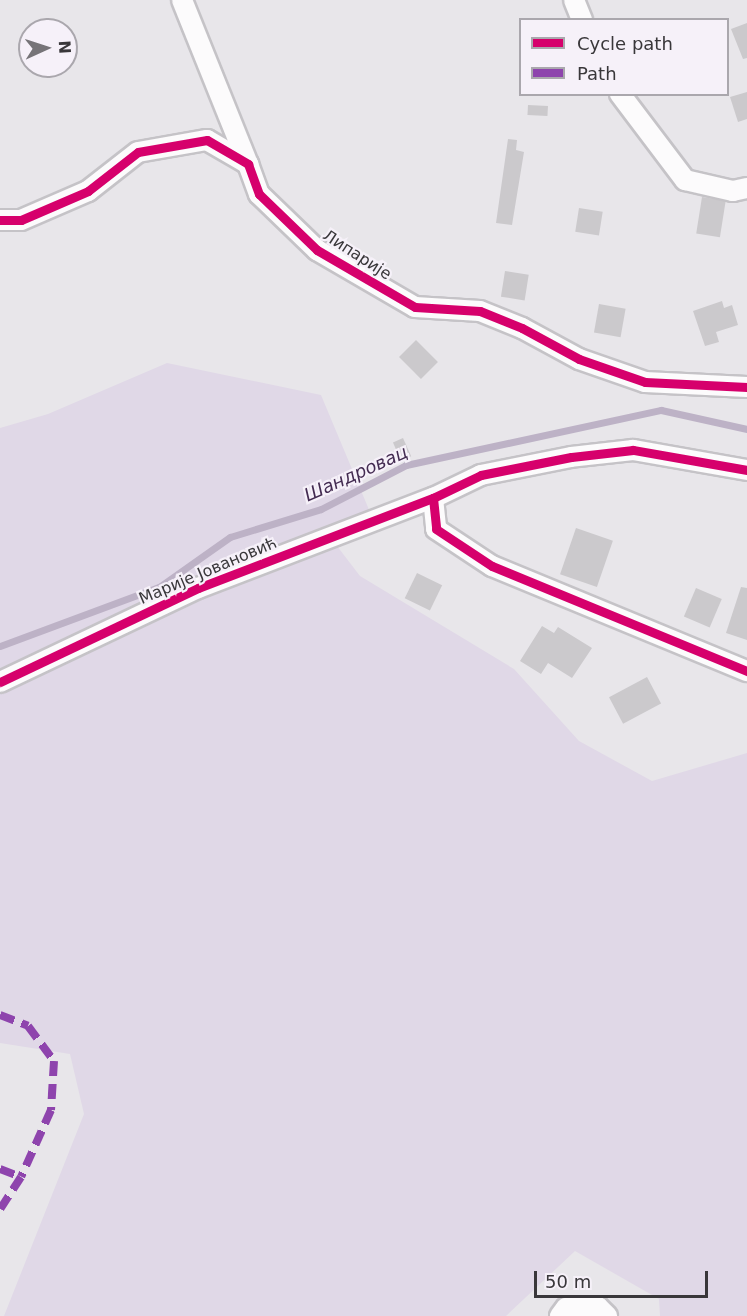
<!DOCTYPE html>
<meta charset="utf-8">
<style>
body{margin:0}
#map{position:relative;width:747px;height:1316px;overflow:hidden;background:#e8e6ea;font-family:"DejaVu Sans",sans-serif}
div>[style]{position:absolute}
.green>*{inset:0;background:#e0d8e7}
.stream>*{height:7px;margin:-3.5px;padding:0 3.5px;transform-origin:3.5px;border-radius:3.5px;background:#bdb2c6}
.building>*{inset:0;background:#cbc9cc;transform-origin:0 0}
.roads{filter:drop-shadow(2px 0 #c5c3c7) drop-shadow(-2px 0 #c5c3c7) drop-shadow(0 2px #c5c3c7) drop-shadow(0 -2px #c5c3c7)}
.street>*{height:20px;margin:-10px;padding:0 10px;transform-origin:10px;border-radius:10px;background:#fcfbfc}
.quiet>*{height:8px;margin-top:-4px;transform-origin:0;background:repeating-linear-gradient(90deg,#8e44ad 0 15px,transparent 0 23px)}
.cycleway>*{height:9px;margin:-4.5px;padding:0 4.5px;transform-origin:4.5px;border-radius:4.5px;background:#d6006c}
span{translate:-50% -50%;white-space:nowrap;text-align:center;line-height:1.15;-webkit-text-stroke:4.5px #f6f1f9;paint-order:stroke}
.street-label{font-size:16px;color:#39373a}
.water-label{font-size:18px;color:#432b51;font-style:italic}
.legend{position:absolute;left:519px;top:18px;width:210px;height:78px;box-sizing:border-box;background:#f6f1f9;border:2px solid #aaa7ad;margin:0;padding:8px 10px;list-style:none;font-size:18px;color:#39373a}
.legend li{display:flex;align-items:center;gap:12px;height:30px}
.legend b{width:30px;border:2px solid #aaa7ad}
.north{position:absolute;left:18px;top:18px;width:60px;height:60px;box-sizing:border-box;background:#f6f1f9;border:2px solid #aaa7ad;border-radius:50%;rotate:87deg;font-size:16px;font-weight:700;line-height:24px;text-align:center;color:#39373a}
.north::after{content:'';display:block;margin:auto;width:21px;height:27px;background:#767478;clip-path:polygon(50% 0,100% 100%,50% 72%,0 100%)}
.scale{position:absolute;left:534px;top:1271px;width:174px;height:27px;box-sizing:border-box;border:3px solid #39373a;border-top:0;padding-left:8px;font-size:18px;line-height:21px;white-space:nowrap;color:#39373a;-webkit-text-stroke:4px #f6f1f9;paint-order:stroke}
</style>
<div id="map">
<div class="green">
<div style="clip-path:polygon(167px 363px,321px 395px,375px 524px,337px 546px,360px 576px,514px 669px,579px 741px,652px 781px,747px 753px,747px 1316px,660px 1316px,659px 1299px,575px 1251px,506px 1316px,4px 1316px,84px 1114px,70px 1054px,0 1043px,0 428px,48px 414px)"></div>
</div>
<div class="stream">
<div style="left:0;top:646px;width:170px;rotate:-20.4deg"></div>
<div style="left:159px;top:587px;width:87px;rotate:-35.2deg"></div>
<div style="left:230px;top:537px;width:95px;rotate:-17.1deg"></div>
<div style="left:321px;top:509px;width:96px;rotate:-27.4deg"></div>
<div style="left:406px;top:465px;width:261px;rotate:-12.2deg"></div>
<div style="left:661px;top:410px;width:88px;rotate:12.5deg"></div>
</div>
<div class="building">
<div style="clip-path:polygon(747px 23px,747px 58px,743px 59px,731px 29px)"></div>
<div style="clip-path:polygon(747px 92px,747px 119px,738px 122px,730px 97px)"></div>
<div style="left:528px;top:105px;width:20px;height:10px;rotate:3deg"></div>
<div style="clip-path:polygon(508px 139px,517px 140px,516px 150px,524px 152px,512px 225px,496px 223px)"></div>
<div style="left:702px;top:197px;width:24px;height:37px;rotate:9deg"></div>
<div style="left:579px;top:208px;width:24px;height:24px;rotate:9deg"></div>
<div style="left:505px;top:271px;width:24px;height:26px;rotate:9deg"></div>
<div style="clip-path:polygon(722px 301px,724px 308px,732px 305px,738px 325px,716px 332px,719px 342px,705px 346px,693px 311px)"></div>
<div style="left:599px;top:304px;width:27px;height:29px;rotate:10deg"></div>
<div style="left:416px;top:340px;width:31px;height:24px;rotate:45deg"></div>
<div style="left:403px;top:438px;width:20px;height:11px;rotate:66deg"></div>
<div style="left:576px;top:528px;width:39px;height:49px;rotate:19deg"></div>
<div style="left:417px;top:573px;width:28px;height:28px;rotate:26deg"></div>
<div style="clip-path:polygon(741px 587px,747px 588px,747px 640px,726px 633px)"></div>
<div style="left:696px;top:588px;width:28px;height:31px;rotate:23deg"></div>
<div style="clip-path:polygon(542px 626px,554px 633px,558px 627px,592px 648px,572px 678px,548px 663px,541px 674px,520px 661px)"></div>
<div style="left:647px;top:677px;width:30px;height:43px;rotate:62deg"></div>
</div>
<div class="roads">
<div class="street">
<div style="left:182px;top:0;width:177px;rotate:68.1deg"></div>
<div style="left:574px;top:0;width:22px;rotate:68deg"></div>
<div style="left:620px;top:94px;width:108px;rotate:52.9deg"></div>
<div style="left:685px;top:180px;width:49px;rotate:12.9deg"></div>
<div style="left:733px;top:191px;width:14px;rotate:-12deg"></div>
<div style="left:0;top:220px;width:21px"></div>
<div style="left:21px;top:220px;width:73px;rotate:-23.4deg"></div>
<div style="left:88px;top:191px;width:63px;rotate:-38deg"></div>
<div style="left:138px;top:152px;width:70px;rotate:-9.9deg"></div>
<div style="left:207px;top:140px;width:48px;rotate:30.3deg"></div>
<div style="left:248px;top:164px;width:32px;rotate:70deg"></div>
<div style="left:259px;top:194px;width:81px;rotate:44deg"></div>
<div style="left:317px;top:250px;width:113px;rotate:30.2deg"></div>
<div style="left:415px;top:307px;width:65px;rotate:3.5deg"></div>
<div style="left:480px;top:311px;width:45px;rotate:22deg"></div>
<div style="left:522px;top:328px;width:65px;rotate:28.5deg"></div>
<div style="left:579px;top:359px;width:70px;rotate:19.2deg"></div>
<div style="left:645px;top:382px;width:102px;rotate:2.8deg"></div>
<div style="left:747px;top:470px;width:116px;rotate:-170deg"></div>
<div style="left:633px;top:450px;width:62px;rotate:173.6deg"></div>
<div style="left:571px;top:457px;width:92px;rotate:168.7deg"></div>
<div style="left:481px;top:475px;width:53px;rotate:154.4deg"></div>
<div style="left:433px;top:498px;width:31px;rotate:84deg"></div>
<div style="left:436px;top:529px;width:67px;rotate:33.5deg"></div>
<div style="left:492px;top:566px;width:276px;rotate:22.4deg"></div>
<div style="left:0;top:682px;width:219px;rotate:-25.4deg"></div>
<div style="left:198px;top:588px;width:252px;rotate:-21deg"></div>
<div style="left:560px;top:1316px;width:10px;rotate:-53deg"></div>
<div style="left:566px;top:1308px;width:32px;rotate:-2deg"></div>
<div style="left:598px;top:1307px;width:13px;rotate:45deg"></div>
</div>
</div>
<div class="quiet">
<div style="left:0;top:1015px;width:30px;rotate:21deg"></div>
<div style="left:28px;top:1026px;width:44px;rotate:53.4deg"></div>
<div style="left:54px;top:1061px;width:49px;rotate:93.5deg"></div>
<div style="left:51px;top:1110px;width:73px;rotate:114.1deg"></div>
<div style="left:0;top:1169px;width:22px;rotate:21deg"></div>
<div style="left:21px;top:1177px;width:38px;rotate:123deg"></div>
</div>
<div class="cycleway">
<div style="left:0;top:220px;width:21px"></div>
<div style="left:21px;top:220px;width:73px;rotate:-23.4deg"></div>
<div style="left:88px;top:191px;width:63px;rotate:-38deg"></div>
<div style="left:138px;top:152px;width:70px;rotate:-9.9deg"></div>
<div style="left:207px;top:140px;width:48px;rotate:30.3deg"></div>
<div style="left:248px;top:164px;width:32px;rotate:70deg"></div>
<div style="left:259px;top:194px;width:81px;rotate:44deg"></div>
<div style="left:317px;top:250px;width:113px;rotate:30.2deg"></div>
<div style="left:415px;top:307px;width:65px;rotate:3.5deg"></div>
<div style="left:480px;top:311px;width:45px;rotate:22deg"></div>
<div style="left:522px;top:328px;width:65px;rotate:28.5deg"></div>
<div style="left:579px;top:359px;width:70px;rotate:19.2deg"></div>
<div style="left:645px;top:382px;width:102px;rotate:2.8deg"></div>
<div style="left:747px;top:470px;width:116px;rotate:-170deg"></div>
<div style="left:633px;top:450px;width:62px;rotate:173.6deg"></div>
<div style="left:571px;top:457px;width:92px;rotate:168.7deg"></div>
<div style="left:481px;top:475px;width:53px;rotate:154.4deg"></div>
<div style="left:433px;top:498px;width:31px;rotate:84deg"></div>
<div style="left:436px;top:529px;width:67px;rotate:33.5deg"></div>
<div style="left:492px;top:566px;width:276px;rotate:22.4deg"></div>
<div style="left:0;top:682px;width:219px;rotate:-25.4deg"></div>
<div style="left:198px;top:588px;width:252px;rotate:-21deg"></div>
</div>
<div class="street-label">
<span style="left:357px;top:255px;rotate:33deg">Липарије</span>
<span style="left:208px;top:571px;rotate:-23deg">Марије Јовановић</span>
</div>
<div class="water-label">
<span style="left:356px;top:474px;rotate:-24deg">Шандровац</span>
</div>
<ul class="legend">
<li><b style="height:8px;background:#d6006c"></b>Cycle path</li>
<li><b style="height:8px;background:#8e44ad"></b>Path</li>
</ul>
<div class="north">N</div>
<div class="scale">50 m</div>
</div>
